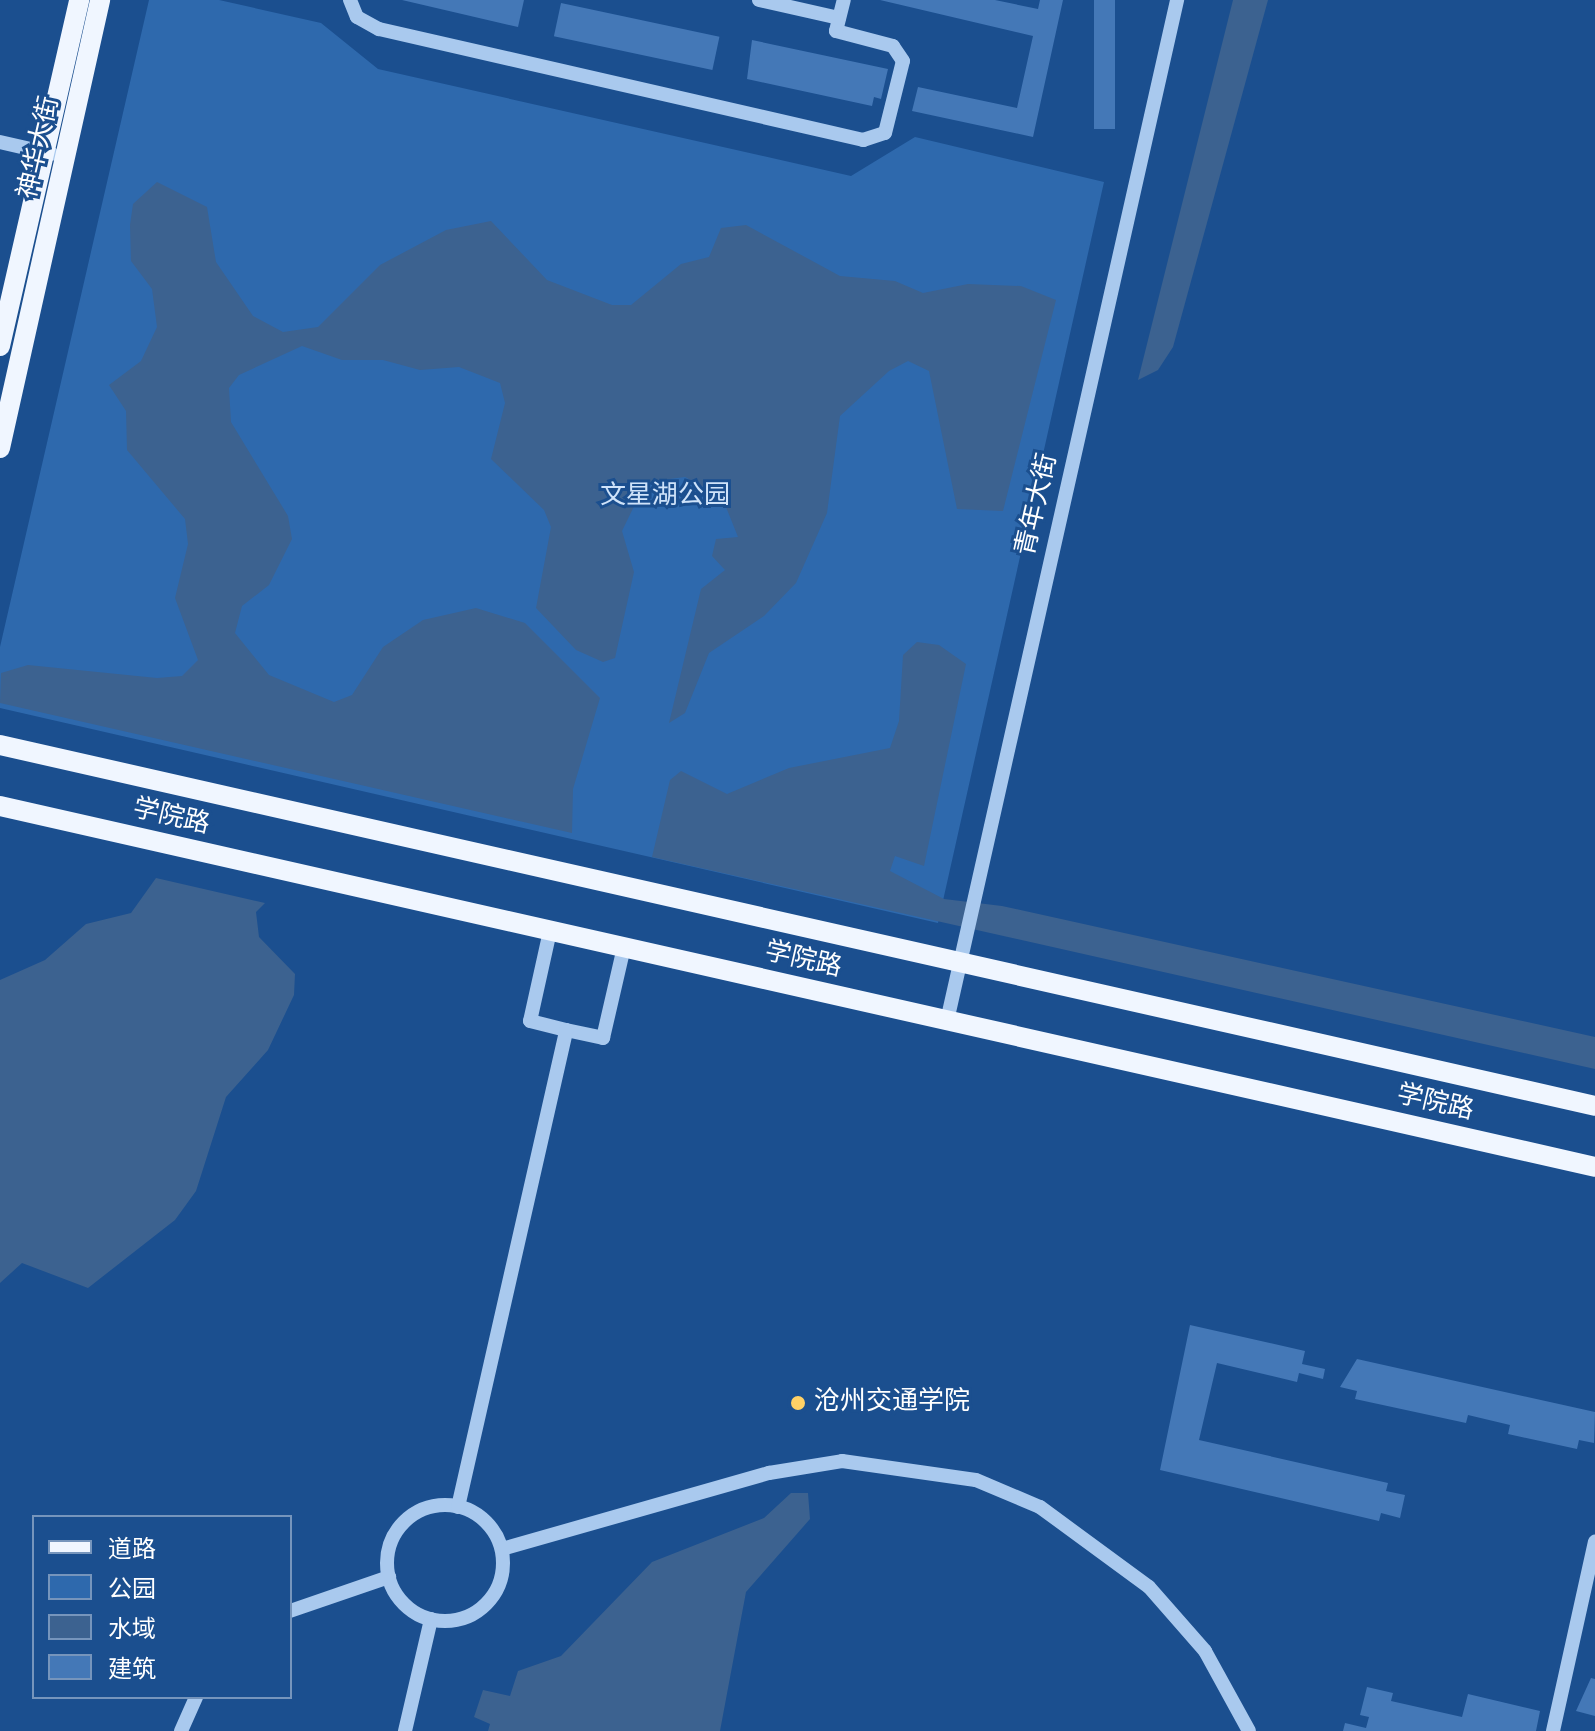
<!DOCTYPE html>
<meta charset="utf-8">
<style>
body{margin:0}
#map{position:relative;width:1595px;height:1731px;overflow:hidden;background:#1b4f8f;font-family:Overpass,"Noto Sans SC",sans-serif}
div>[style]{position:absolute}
.green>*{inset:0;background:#2e69ad}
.water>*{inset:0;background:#3c6290}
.building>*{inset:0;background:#4478b7;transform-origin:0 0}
.minor>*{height:14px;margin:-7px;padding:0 7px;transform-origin:7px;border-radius:7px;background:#a9c9ee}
.minor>.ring{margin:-7px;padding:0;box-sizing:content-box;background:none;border:14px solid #a9c9ee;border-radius:50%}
.major>*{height:20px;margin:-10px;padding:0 10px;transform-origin:10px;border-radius:10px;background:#f0f6ff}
.dots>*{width:22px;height:22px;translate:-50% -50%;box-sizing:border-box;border:4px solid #1b4f8f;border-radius:50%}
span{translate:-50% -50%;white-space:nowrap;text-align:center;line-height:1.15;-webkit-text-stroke:6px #1b4f8f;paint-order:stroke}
.street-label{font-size:26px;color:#fff}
.park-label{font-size:26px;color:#cfe3fa}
.poi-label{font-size:26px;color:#fff}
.left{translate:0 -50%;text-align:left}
.legend{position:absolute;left:32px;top:1515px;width:260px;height:184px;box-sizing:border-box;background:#1b4f8f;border:2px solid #7695bc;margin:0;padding:10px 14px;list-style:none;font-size:24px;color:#fff}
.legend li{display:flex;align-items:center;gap:16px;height:40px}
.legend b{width:40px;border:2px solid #7695bc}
</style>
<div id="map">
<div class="green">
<div style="clip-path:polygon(149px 0,219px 0,321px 23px,378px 69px,851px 176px,915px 137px,1104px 182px,938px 923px,0 708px,0 647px)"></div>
</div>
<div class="water">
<div style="clip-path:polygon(1233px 0,1268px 0,1173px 347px,1158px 370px,1138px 380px)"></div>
<div style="clip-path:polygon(157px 182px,207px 207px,216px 262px,253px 316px,283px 332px,318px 327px,380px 265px,446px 230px,491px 221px,547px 280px,612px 305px,631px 305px,681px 264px,709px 257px,721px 228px,746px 225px,840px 276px,895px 281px,923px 293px,968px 284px,1021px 286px,1056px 300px,1003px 511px,957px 509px,929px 371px,908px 361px,889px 371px,840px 416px,827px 513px,796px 583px,764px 616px,709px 653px,685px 713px,669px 723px,701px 589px,725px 570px,712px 556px,716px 539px,738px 537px,722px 497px,685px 477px,654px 481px,641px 492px,622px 531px,634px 572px,615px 658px,603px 662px,576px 650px,536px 608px,551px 527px,544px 510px,491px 459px,505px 403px,500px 383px,459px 367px,420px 370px,383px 360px,342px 360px,302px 346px,239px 375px,229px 388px,231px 422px,288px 516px,292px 539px,269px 585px,242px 606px,235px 633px,269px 675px,334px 702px,352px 695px,383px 647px,423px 620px,476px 608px,525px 623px,600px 698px,573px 789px,572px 833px,0 703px,1px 673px,28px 665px,157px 678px,182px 676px,198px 660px,175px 598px,188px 544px,185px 519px,127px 450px,126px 411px,109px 385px,141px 361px,157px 327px,152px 289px,131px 261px,130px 225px,133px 204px)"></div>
<div style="clip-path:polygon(917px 642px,939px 645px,966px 664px,924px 866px,895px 856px,890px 871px,944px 899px,1002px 906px,1595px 1037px,1595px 1069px,652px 857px,670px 780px,681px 771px,727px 794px,789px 768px,890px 748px,899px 721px,903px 655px)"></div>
<div style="clip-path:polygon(156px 878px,265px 903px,256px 912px,259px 937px,295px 974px,294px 995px,268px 1050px,226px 1097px,196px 1191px,175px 1220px,88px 1288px,22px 1263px,0 1283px,0 980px,45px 960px,86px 924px,131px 913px)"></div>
<div style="clip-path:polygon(791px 1493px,808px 1493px,810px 1519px,746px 1592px,720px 1731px,488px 1731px,490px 1724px,474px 1717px,483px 1690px,510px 1696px,518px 1671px,561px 1656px,652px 1562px,764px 1518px)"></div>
</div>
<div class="building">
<div style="clip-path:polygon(402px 0,524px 0,518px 27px)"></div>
<div style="clip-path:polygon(880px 0,995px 0,1038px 9px,1040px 0,1063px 0,1033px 137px,912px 111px,918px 87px,1017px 108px,1033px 36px)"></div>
<div style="left:1094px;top:0;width:21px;height:129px"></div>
<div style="left:561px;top:3px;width:162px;height:34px;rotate:12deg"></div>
<div style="clip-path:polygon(752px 40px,888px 69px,881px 99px,874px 97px,872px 106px,747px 79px)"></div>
<div style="clip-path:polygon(1190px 1325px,1305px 1351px,1302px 1364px,1325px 1369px,1323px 1379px,1299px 1373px,1297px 1382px,1217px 1363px,1199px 1440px,1388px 1483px,1386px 1491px,1405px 1495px,1400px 1518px,1381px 1513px,1379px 1521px,1160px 1470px)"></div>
<div style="clip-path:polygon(1357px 1359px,1595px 1412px,1594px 1443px,1579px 1440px,1577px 1449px,1508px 1434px,1510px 1425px,1468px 1415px,1466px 1423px,1355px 1399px,1357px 1391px,1340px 1387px)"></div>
<div style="clip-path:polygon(1591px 1678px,1595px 1679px,1595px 1716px,1576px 1711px)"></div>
<div style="clip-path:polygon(1367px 1687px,1393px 1693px,1391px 1701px,1462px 1717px,1468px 1694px,1540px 1711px,1536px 1731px,1343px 1731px,1345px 1723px,1366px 1728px,1369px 1717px,1360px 1715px)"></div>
</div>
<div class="minor">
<div style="left:350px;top:0;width:18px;rotate:68deg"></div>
<div style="left:357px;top:17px;width:25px;rotate:29deg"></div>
<div style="left:379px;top:29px;width:497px;rotate:12.9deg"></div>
<div style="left:863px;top:140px;width:23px;rotate:-18deg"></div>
<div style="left:885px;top:133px;width:74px;rotate:-76deg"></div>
<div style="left:903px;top:61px;width:18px;rotate:-124deg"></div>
<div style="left:893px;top:46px;width:59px;rotate:-165.3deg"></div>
<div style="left:836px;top:31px;width:32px;rotate:-76deg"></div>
<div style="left:759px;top:0;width:82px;rotate:12.7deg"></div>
<div style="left:0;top:142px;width:53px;rotate:13deg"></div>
<div style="left:550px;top:931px;width:92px;rotate:102.5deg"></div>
<div style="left:530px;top:1021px;width:37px;rotate:14deg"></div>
<div style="left:566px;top:1030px;width:38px;rotate:12deg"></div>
<div style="left:603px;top:1038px;width:93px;rotate:-77deg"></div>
<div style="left:947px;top:1021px;width:1047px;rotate:-77.3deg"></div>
<div class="ring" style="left:387px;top:1505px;width:102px;height:102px"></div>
<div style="left:458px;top:1507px;width:489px;rotate:-77.2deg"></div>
<div style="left:502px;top:1549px;width:278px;rotate:-15.9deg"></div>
<div style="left:769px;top:1473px;width:74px;rotate:-9.3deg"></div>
<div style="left:842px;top:1461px;width:135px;rotate:8.1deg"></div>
<div style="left:976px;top:1480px;width:69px;rotate:22.9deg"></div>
<div style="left:1040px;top:1507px;width:135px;rotate:36.3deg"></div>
<div style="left:1149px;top:1587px;width:85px;rotate:48.8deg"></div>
<div style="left:1205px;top:1651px;width:91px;rotate:61.2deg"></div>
<div style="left:290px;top:1611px;width:105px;rotate:-19deg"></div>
<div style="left:181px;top:1731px;width:37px;rotate:-66deg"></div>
<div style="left:405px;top:1731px;width:115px;rotate:-76.9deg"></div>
<div style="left:1553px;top:1731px;width:194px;rotate:-77.5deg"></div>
</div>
<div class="major">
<div style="left:0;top:346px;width:355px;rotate:-77.1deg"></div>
<div style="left:0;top:448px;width:459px;rotate:-77.4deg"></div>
<div style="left:0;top:745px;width:1635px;rotate:12.75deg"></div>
<div style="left:0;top:806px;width:1635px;rotate:12.75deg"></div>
</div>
<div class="dots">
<div style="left:798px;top:1403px;background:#ffd166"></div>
</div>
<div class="street-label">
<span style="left:40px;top:148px;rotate:-77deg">神华大街</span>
<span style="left:1038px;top:505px;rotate:-77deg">青年大街</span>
<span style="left:171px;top:818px;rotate:13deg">学院路</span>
<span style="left:803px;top:961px;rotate:13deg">学院路</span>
<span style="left:1435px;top:1104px;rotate:13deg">学院路</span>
</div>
<div class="park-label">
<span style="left:665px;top:497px">文星湖公园</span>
</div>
<div class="poi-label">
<span class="left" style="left:814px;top:1403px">沧州交通学院</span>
</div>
<ul class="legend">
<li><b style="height:10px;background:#f0f6ff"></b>道路</li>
<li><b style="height:22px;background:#2e69ad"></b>公园</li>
<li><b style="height:22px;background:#3c6290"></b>水域</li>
<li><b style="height:22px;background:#4478b7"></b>建筑</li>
</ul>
</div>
